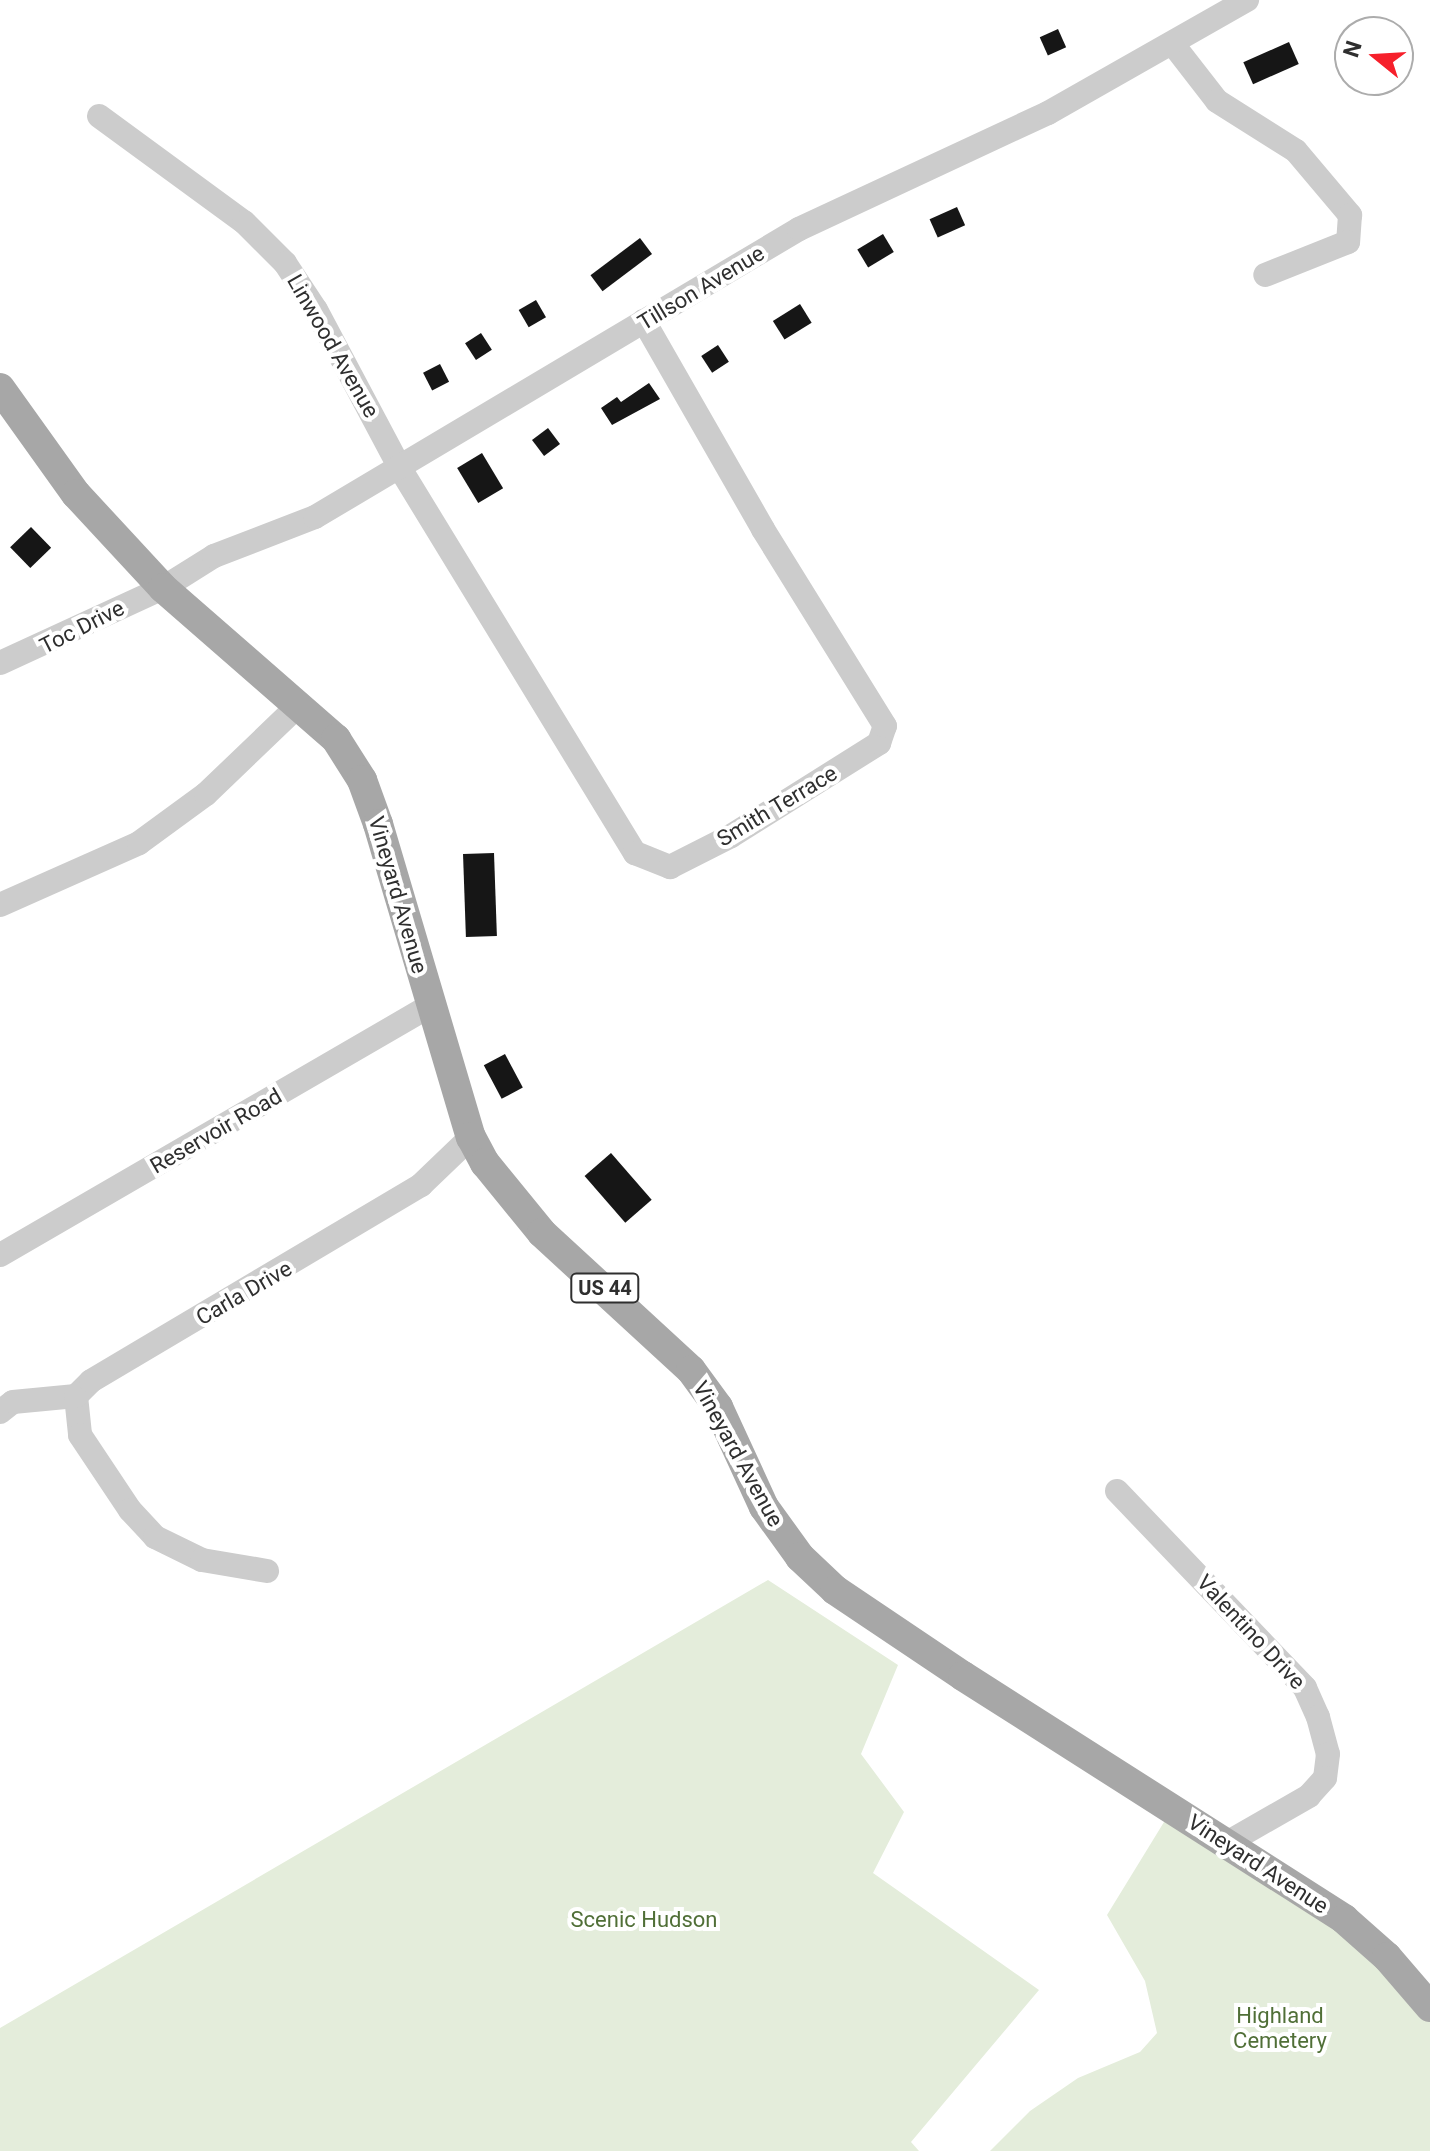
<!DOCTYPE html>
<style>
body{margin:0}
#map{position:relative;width:1430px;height:2151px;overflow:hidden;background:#fff;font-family:Roboto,sans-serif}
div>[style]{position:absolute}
.green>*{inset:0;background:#e4eddb}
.building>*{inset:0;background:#161616;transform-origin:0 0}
.minor>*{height:24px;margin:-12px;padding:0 12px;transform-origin:12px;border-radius:12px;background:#ccc}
.major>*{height:30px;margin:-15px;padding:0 15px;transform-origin:15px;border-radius:15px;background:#a7a7a7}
span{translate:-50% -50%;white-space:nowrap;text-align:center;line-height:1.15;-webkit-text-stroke:8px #fff;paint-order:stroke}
.shield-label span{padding:2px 6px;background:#fff;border:2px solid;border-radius:6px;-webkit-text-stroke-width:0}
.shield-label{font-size:20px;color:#2f2f2f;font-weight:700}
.street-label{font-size:22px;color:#2f2f2f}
.park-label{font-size:22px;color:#506f37}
.north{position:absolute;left:1334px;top:16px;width:80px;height:80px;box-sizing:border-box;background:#fff;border:2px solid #acacac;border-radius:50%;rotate:288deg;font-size:22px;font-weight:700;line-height:32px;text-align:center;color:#2f2f2f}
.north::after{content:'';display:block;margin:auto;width:28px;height:36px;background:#f6202b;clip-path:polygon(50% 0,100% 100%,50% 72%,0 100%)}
</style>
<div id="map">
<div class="green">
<div style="clip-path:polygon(768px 1580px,898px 1665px,861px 1754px,904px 1812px,873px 1873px,1039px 1990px,911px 2142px,919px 2151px,0 2151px,0 2028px)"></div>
<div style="clip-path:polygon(1172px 1809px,1344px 1919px,1430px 2007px,1430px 2151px,990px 2151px,1030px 2111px,1078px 2078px,1140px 2052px,1157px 2033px,1145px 1981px,1107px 1915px)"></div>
</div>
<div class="building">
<div style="left:1058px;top:29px;width:20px;height:20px;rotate:66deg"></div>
<div style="left:1289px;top:42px;width:24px;height:50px;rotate:66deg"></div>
<div style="left:957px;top:207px;width:20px;height:30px;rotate:66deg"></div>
<div style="left:883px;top:234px;width:21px;height:30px;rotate:59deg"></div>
<div style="left:640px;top:238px;width:20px;height:62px;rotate:53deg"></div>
<div style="left:536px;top:300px;width:20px;height:20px;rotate:60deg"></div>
<div style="left:800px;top:304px;width:22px;height:32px;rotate:58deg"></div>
<div style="left:481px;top:333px;width:20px;height:19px;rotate:57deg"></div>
<div style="left:718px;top:345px;width:20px;height:20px;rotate:57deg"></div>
<div style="left:440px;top:364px;width:20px;height:19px;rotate:63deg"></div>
<div style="clip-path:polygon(649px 383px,660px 399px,612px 425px,601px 408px,617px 397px,621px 402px)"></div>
<div style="left:548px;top:428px;width:20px;height:20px;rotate:53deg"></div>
<div style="left:482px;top:453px;width:41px;height:29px;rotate:59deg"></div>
<div style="left:31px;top:527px;width:29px;height:29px;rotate:46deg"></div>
<div style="left:494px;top:853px;width:83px;height:31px;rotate:88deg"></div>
<div style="left:505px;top:1054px;width:38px;height:24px;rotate:62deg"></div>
<div style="left:611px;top:1153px;width:62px;height:35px;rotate:49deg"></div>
</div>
<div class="minor">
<div style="left:1172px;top:43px;width:73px;rotate:52.2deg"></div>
<div style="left:1217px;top:101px;width:93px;rotate:32.3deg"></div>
<div style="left:1296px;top:151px;width:84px;rotate:49.8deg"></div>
<div style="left:1350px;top:215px;width:27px;rotate:94deg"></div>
<div style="left:1348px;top:242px;width:89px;rotate:158.3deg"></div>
<div style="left:99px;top:116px;width:180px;rotate:36.2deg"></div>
<div style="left:244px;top:222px;width:58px;rotate:45deg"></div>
<div style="left:285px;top:263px;width:56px;rotate:56.6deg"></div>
<div style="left:316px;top:310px;width:181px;rotate:62deg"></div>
<div style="left:401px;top:470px;width:449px;rotate:58.6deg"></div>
<div style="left:635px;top:853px;width:38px;rotate:22deg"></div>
<div style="left:670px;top:867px;width:68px;rotate:-26.9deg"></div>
<div style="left:731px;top:836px;width:175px;rotate:-32.1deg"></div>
<div style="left:879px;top:743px;width:18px;rotate:-71deg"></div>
<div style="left:885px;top:726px;width:232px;rotate:-121.8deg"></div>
<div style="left:763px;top:529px;width:240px;rotate:-119.8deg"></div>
<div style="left:0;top:663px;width:179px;rotate:-24.7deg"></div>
<div style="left:163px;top:588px;width:60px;rotate:-32.1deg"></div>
<div style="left:214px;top:556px;width:108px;rotate:-21.1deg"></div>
<div style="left:315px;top:517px;width:563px;rotate:-30.75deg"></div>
<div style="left:799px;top:229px;width:275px;rotate:-25deg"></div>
<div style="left:1048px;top:113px;width:229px;rotate:-29.6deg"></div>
<div style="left:0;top:905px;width:152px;rotate:-24deg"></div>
<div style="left:139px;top:843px;width:83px;rotate:-36.2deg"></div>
<div style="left:206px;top:794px;width:130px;rotate:-43.8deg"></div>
<div style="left:0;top:1255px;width:497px;rotate:-30.1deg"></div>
<div style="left:76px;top:1396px;width:39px;rotate:84deg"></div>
<div style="left:80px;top:1435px;width:90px;rotate:56.3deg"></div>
<div style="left:130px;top:1510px;width:37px;rotate:47deg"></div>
<div style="left:155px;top:1537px;width:52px;rotate:26.1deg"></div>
<div style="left:202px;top:1560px;width:66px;rotate:9.6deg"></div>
<div style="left:0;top:1412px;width:16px;rotate:-38deg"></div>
<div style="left:13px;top:1402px;width:63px;rotate:-5.4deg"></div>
<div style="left:76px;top:1396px;width:21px;rotate:-45deg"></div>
<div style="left:91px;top:1381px;width:384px;rotate:-30.7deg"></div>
<div style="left:421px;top:1185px;width:69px;rotate:-43.8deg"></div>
<div style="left:1117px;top:1491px;width:272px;rotate:46.3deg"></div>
<div style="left:1305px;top:1688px;width:32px;rotate:66deg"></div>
<div style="left:1318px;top:1717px;width:38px;rotate:75deg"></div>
<div style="left:1328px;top:1754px;width:24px;rotate:97deg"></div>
<div style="left:1325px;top:1778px;width:24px;rotate:132deg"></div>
<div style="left:1309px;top:1796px;width:95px;rotate:150.2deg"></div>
</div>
<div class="major">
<div style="left:0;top:388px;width:130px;rotate:54.4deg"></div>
<div style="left:76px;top:494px;width:128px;rotate:47.2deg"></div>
<div style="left:163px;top:588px;width:230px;rotate:41.1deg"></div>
<div style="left:336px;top:739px;width:49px;rotate:57.6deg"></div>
<div style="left:362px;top:780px;width:47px;rotate:70deg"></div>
<div style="left:378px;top:824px;width:327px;rotate:73.5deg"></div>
<div style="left:471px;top:1137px;width:30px;rotate:62deg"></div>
<div style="left:485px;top:1163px;width:90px;rotate:50.8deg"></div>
<div style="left:542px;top:1233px;width:202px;rotate:42.6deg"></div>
<div style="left:691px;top:1370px;width:46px;rotate:53.9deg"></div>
<div style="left:718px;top:1407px;width:110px;rotate:65.3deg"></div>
<div style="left:764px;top:1507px;width:62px;rotate:54.2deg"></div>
<div style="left:800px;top:1557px;width:48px;rotate:43.3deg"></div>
<div style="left:835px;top:1590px;width:154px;rotate:33.9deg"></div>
<div style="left:963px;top:1676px;width:452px;rotate:32.5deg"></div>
<div style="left:1344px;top:1919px;width:57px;rotate:41.5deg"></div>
<div style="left:1387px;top:1957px;width:66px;rotate:49.3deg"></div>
</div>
<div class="shield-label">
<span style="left:605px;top:1288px">US 44</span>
</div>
<div class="street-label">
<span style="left:701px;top:288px;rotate:-31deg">Tillson Avenue</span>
<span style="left:333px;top:346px;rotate:60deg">Linwood Avenue</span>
<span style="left:82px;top:627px;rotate:-27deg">Toc Drive</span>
<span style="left:777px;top:806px;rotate:-31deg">Smith Terrace</span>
<span style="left:398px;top:895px;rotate:74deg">Vineyard Avenue</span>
<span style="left:216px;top:1131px;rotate:-30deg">Reservoir Road</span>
<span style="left:244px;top:1293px;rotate:-30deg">Carla Drive</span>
<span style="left:738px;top:1454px;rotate:61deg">Vineyard Avenue</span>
<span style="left:1251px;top:1632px;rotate:47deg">Valentino Drive</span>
<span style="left:1258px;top:1864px;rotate:33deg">Vineyard Avenue</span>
</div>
<div class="park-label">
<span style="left:644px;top:1920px">Scenic Hudson</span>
<span style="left:1280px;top:2028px">Highland<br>Cemetery</span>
</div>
<div class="north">N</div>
</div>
